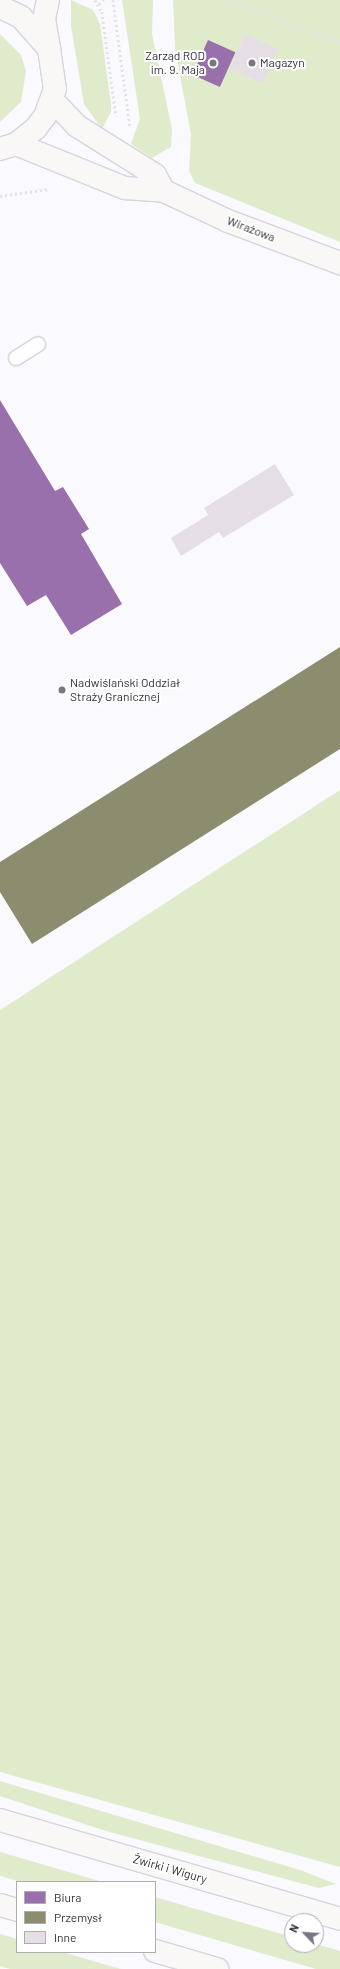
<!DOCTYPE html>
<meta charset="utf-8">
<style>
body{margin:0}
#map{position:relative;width:340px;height:1969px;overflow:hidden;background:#faf9fd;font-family:Barlow,sans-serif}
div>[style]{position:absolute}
.green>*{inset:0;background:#e0ebcc}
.offices>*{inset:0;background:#9970ab;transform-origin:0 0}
.industry>*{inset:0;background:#8c8c6e}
.building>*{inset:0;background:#e5dfe5;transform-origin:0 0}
.path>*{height:2.5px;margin-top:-1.25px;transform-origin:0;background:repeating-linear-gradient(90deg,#e2e2e4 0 2px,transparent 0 5px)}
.roads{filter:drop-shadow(1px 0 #d6d4dc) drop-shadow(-1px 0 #d6d4dc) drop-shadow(0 1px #d6d4dc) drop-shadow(0 -1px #d6d4dc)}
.lane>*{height:14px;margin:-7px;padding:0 7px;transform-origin:7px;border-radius:7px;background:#fefeff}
.secondary>*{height:22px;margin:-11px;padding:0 11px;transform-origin:11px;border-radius:11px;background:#faf7f7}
.dots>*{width:11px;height:11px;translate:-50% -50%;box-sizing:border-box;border:2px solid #fff;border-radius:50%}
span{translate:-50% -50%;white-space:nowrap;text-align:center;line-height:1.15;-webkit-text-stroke:4px #fff;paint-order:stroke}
.poi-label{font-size:12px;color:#322f3c}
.right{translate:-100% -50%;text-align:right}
.left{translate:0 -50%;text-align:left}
.street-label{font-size:12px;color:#322f3c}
.legend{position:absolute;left:16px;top:1881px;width:140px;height:72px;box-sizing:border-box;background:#fff;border:1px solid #adacb1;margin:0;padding:5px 7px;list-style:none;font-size:12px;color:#322f3c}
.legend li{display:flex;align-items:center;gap:8px;height:20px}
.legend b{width:20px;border:1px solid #adacb1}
.north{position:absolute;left:284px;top:1913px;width:40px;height:40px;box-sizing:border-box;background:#fff;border:1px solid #adacb1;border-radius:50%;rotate:295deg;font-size:11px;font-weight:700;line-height:16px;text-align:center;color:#322f3c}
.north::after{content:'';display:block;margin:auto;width:14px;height:18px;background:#787680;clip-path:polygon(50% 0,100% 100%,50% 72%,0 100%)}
</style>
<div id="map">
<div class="green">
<div style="clip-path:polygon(71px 0,93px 10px,100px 24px,111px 104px,111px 112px,102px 129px,84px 104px,71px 26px)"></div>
<div style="clip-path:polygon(122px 0,153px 0,152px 34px,172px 129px,171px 147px,152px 158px,131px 144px,140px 119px)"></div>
<div style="clip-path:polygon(173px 0,340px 0,340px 242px,195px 183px,189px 171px,191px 135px,175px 48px)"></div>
<div style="clip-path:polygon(0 34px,21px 55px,26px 71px,21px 102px,0 122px)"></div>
<div style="clip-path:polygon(340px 790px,340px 1867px,0 1772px,0 1010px)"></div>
<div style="clip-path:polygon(0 1781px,300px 1870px,336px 1884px,319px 1888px,106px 1831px,0 1796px)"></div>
<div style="clip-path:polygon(0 1852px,103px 1882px,21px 1882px,0 1876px)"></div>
<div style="clip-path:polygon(155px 1897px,292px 1937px,292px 1945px,316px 1944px,340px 1951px,340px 1969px,316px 1969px,155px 1922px)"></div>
<div style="clip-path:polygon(0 1934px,17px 1939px,17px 1952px,62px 1952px,121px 1969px,10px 1969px,0 1966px)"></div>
</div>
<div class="offices">
<div style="left:208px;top:40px;width:30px;height:38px;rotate:24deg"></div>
<div style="clip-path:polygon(0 400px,55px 491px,63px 487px,89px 529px,81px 534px,122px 604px,71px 635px,46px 595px,27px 606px,0 563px)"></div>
</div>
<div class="industry">
<div style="clip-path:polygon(340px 647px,340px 749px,32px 944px,0 892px,0 862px)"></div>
</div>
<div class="building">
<div style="left:245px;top:34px;width:36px;height:38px;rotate:24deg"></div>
<div style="clip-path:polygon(275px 464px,294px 495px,223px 538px,219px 532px,181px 556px,171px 538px,208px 515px,204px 508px)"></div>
</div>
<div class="path">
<div style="left:95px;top:0;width:14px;rotate:60deg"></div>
<div style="left:102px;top:12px;width:105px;rotate:82.3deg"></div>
<div style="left:113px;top:0;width:127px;rotate:82.3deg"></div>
<div style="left:230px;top:0;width:118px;rotate:20.9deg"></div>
<div style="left:99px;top:4px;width:6px;rotate:-39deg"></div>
<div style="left:0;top:196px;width:49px;rotate:-8.1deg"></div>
</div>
<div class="roads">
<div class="lane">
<div style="left:16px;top:358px;width:26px;rotate:-32deg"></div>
</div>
<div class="secondary">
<div style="left:48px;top:0;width:19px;rotate:102deg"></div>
<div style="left:44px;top:19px;width:27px;rotate:80deg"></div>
<div style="left:0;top:7px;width:23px;rotate:25deg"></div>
<div style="left:21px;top:17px;width:43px;rotate:48.8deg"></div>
<div style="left:49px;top:49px;width:40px;rotate:81.5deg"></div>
<div style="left:55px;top:89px;width:29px;rotate:110deg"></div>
<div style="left:45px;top:116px;width:15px;rotate:127deg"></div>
<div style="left:36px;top:128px;width:26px;rotate:141deg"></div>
<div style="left:16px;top:144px;width:17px;rotate:163deg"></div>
<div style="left:53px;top:101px;width:35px;rotate:46deg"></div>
<div style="left:77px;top:126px;width:92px;rotate:32.1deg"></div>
<div style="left:155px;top:175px;width:18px;rotate:61deg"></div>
<div style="left:16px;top:144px;width:118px;rotate:22deg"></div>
<div style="left:125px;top:188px;width:39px;rotate:4deg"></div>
<div style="left:164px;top:191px;width:71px;rotate:25.1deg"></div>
<div style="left:228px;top:221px;width:120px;rotate:20.6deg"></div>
<div style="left:0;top:1820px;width:354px;rotate:16.2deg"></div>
<div style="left:0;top:1905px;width:18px;rotate:16deg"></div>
<div style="left:155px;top:1951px;width:65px;rotate:16.2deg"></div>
</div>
</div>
<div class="dots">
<div style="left:213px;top:63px;background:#787680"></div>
<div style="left:252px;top:63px;background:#787680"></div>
<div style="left:62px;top:690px;background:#787680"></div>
</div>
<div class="poi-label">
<span class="right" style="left:205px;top:63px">Zarząd ROD<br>im. 9. Maja</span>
<span class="left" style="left:260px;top:63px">Magazyn</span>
<span class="left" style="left:70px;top:690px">Nadwiślański Oddział<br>Straży Granicznej</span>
</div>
<div class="street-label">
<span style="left:251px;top:229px;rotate:21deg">Wirażowa</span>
<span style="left:170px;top:1869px;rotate:16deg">Żwirki i Wigury</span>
</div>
<ul class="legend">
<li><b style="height:11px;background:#9970ab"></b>Biura</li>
<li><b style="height:11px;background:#8c8c6e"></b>Przemysł</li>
<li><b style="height:11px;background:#e5dfe5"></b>Inne</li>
</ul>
<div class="north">N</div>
</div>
